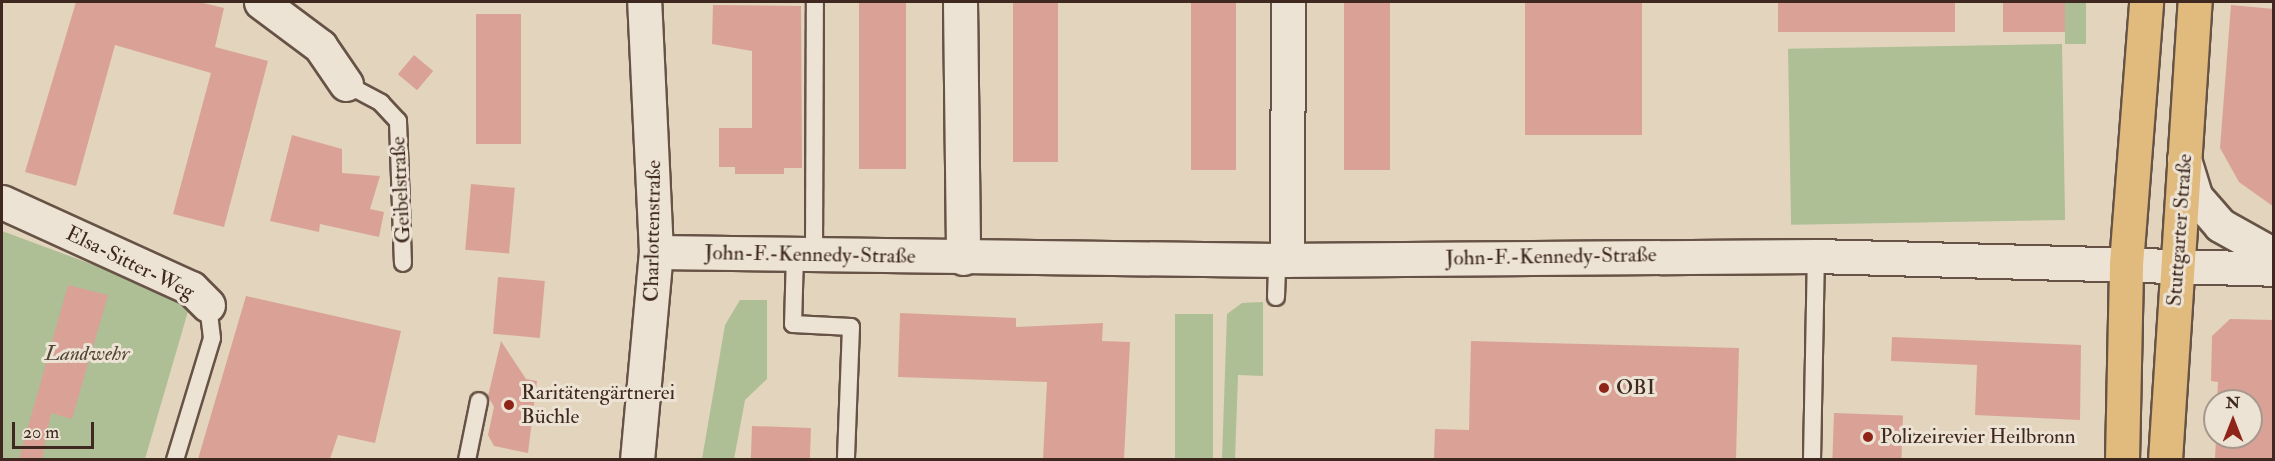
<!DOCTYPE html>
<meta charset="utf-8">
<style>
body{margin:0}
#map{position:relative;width:2275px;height:461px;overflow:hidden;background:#e2d4bd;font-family:"IM FELL Double Pica",serif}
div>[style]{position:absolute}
.green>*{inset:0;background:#aebe95;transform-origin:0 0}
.building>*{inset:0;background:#daa296;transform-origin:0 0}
.roads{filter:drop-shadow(2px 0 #675346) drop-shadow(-2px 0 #675346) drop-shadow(0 2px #675346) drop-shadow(0 -2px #675346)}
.lane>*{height:16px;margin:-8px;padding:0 8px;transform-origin:8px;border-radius:8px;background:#ece3d4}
.street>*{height:33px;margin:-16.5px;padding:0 16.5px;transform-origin:16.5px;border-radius:16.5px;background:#ece3d4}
.secondary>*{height:33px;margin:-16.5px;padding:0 16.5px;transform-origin:16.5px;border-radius:16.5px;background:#ece3d4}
.primary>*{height:33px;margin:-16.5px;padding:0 16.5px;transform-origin:16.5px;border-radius:16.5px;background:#e1ba7e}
.dots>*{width:16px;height:16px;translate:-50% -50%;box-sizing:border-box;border:3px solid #ece3d4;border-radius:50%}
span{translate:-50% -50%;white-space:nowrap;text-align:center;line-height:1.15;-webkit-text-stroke:6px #ece3d4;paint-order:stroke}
.street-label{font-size:21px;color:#3e281f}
.park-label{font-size:21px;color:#544637;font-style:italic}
.poi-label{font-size:21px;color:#3e281f}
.left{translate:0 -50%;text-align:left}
.frame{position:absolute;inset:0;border:3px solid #3e281f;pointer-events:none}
.north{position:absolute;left:2203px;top:389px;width:60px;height:60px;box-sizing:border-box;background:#ece3d4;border:2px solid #a6988c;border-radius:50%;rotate:0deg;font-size:16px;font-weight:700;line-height:24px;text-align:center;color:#3e281f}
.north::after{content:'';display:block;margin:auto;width:21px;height:27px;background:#8f2418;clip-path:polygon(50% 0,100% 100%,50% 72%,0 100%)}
.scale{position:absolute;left:12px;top:422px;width:82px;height:27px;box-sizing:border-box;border:3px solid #3e281f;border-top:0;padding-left:8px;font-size:18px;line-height:21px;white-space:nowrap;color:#3e281f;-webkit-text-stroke:4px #ece3d4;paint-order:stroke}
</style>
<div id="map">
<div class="green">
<div style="left:2065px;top:2px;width:21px;height:42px"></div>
<div style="left:2062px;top:44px;width:176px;height:274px;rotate:89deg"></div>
<div style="clip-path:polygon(2px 231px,191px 301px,145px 459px,2px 459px)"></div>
<div style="clip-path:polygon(740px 300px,767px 300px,767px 379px,745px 400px,734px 459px,702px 459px,725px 325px)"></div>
<div style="clip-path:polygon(1263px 302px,1263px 376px,1238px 375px,1235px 459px,1222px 459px,1227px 314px,1242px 303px)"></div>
<div style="left:1175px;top:314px;width:38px;height:145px"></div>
</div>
<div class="building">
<div style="clip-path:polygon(76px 2px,199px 2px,224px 8px,215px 47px,268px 61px,224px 227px,173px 214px,211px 73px,115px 45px,76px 186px,25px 172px)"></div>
<div style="left:859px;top:2px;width:47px;height:167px"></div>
<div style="left:1013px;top:2px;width:45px;height:160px"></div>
<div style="left:1191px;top:2px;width:45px;height:168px"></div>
<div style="left:1344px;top:2px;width:46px;height:168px"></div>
<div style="left:1525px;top:2px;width:117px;height:133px"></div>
<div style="left:1778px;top:2px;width:177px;height:30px"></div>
<div style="left:2003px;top:2px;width:62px;height:30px"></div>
<div style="clip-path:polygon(713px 5px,801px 6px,802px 168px,784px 168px,784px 174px,735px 174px,735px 167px,719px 167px,719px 128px,752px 128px,752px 51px,712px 44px)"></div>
<div style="clip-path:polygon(2231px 5px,2274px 9px,2274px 207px,2239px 182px,2220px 148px)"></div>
<div style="left:476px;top:14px;width:45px;height:130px"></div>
<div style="left:414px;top:55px;width:25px;height:25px;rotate:40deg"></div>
<div style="clip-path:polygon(292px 135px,342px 149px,342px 173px,380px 176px,370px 209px,384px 212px,379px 237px,320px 224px,319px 232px,270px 221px)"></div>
<div style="left:471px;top:184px;width:44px;height:66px;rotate:5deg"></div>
<div style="left:498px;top:277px;width:47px;height:57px;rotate:5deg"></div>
<div style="clip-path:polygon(68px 285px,108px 295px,72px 419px,51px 413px,42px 459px,19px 459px)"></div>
<div style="clip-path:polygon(246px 296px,401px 331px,375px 443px,338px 435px,330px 459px,198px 459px)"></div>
<div style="clip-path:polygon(900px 313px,1016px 318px,1016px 327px,1103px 323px,1102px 341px,1130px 342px,1124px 459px,1043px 459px,1047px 382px,898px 377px)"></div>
<div style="clip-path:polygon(2230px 319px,2274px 320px,2274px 459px,2215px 459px,2216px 437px,2251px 437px,2251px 401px,2217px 401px,2218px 382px,2211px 381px,2212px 336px)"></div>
<div style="clip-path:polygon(1892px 337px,2081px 345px,2080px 420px,1975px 415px,1977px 365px,1891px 361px)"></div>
<div style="clip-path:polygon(501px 341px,526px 379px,537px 381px,528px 453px,494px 446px,488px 435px,494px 407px,488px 396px)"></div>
<div style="clip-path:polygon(1471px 341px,1739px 348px,1736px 459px,1434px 459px,1435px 429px,1469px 430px)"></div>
<div style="left:1834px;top:413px;width:69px;height:46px;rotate:2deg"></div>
<div style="left:752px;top:426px;width:59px;height:33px;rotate:2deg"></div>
</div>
<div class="roads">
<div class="lane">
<div style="left:346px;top:84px;width:40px;rotate:28deg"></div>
<div style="left:381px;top:103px;width:25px;rotate:47deg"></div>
<div style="left:398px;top:121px;width:142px;rotate:88deg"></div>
<div style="left:795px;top:254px;width:70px;rotate:91.6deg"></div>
<div style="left:793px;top:324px;width:58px;rotate:3deg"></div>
<div style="left:851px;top:327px;width:133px;rotate:92.2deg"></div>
<div style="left:814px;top:255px;width:253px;rotate:-89.8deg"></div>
<div style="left:1276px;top:297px;width:37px;rotate:-88deg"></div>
<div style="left:175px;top:460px;width:127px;rotate:-73.1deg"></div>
<div style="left:212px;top:338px;width:33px;rotate:-97deg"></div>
<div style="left:467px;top:460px;width:60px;rotate:-78.5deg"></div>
<div style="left:1812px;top:460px;width:204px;rotate:-88.9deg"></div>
</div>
<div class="street">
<div style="left:261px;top:2px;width:74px;rotate:36.7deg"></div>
<div style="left:320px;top:46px;width:46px;rotate:55.6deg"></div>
<div style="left:960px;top:2px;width:256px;rotate:89.3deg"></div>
<div style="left:2184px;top:159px;width:39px;rotate:73deg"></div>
<div style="left:2195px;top:196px;width:38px;rotate:49deg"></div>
<div style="left:2220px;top:225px;width:62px;rotate:29.1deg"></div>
<div style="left:2px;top:202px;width:208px;rotate:24.5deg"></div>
<div style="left:191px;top:288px;width:24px;rotate:45deg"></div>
<div style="left:656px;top:252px;width:621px;rotate:0.74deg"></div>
<div style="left:1277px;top:260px;width:539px;rotate:-0.43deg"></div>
<div style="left:1816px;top:256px;width:458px;rotate:1.6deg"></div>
<div style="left:1287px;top:260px;width:258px;rotate:-89.8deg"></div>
</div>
<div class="secondary">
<div style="left:637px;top:460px;width:209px;rotate:-84.8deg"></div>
<div style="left:656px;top:252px;width:250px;rotate:-92.7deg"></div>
</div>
<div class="primary">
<div style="left:2122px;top:460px;width:196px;rotate:-88.8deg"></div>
<div style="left:2126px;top:264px;width:263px;rotate:-85.6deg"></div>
<div style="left:2165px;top:460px;width:459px;rotate:-86.3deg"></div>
</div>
</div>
<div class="dots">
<div style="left:1604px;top:388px;background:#8f2418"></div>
<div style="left:509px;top:405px;background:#8f2418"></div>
<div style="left:1868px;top:437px;background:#8f2418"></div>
</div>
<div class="street-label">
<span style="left:401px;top:190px;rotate:-93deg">Geibelstraße</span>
<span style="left:2180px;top:230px;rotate:-86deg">Stuttgarter Straße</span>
<span style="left:653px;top:231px;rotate:-89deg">Charlottenstraße</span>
<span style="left:810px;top:255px;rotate:1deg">John-F.-Kennedy-Straße</span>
<span style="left:1551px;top:257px;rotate:-1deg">John-F.-Kennedy-Straße</span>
<span style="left:130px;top:263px;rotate:26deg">Elsa-Sitter-Weg</span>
</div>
<div class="park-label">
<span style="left:87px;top:354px">Landwehr</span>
</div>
<div class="poi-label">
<span class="left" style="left:1616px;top:388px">OBI</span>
<span class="left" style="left:521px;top:405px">Raritätengärtnerei<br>Büchle</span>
<span class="left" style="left:1880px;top:437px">Polizeirevier Heilbronn</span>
</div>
<div class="frame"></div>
<div class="north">N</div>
<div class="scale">20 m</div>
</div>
